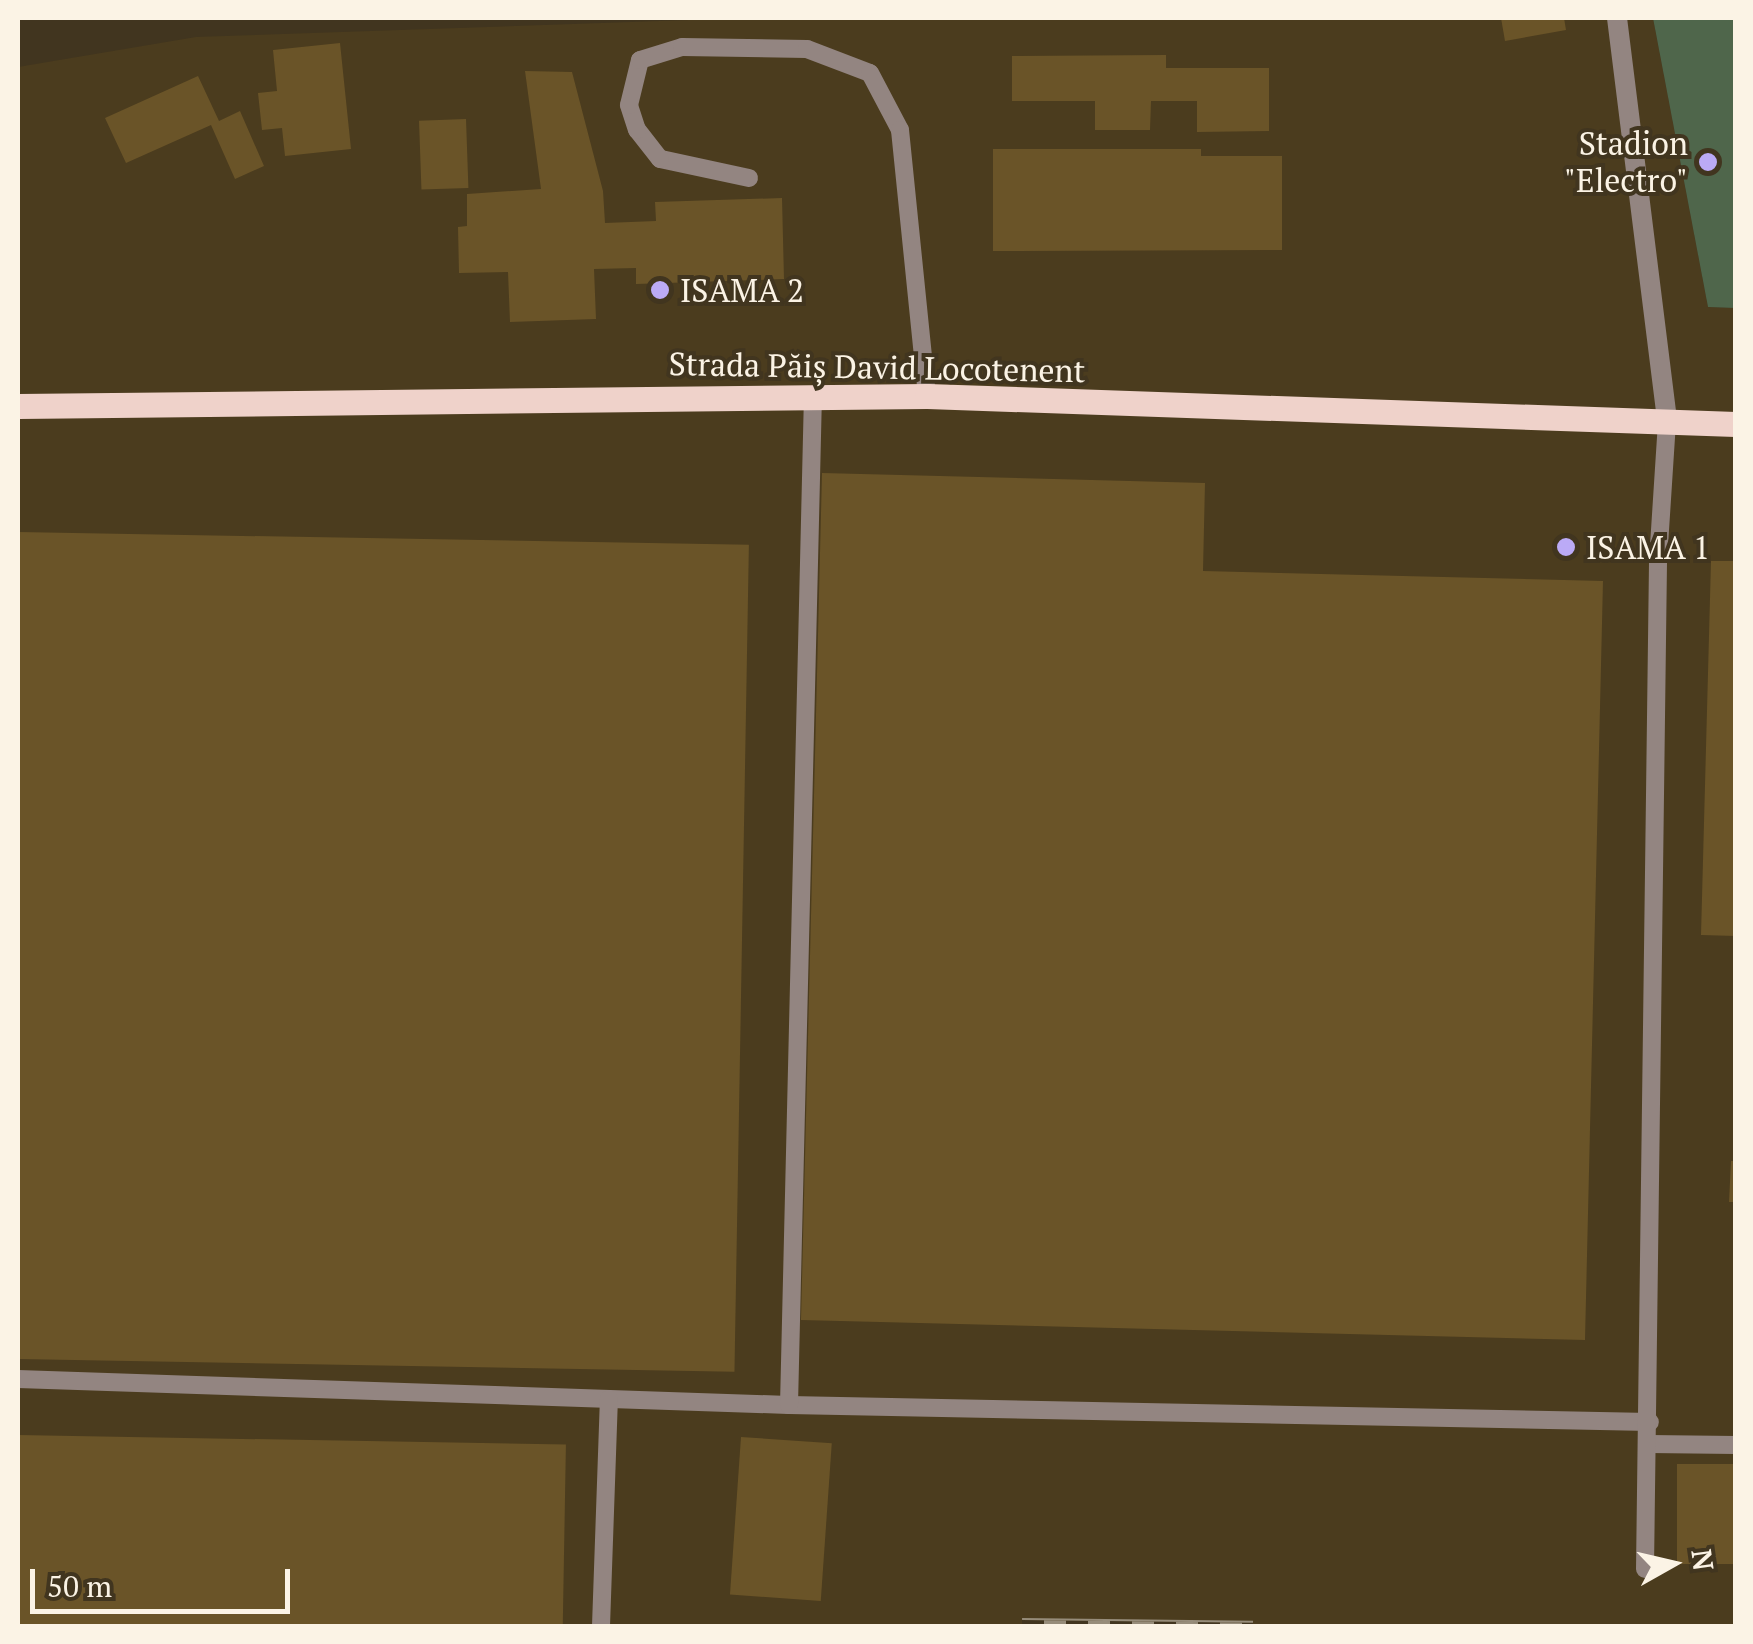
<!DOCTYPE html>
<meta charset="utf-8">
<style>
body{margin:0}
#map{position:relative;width:1753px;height:1644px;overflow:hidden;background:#41351f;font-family:"PT Serif",serif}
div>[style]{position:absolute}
.built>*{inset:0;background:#4b3c1e}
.green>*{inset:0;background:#4f664b}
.building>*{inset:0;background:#6a5428;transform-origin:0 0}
.lane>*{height:18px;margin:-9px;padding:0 9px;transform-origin:9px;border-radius:9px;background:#938581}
.street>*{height:20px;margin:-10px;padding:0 10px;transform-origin:10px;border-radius:10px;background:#938581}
.primary>*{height:25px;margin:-12.5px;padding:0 12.5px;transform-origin:12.5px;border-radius:12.5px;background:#efd2ca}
.rail>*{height:11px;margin-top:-5.5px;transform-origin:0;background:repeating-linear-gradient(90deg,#41351f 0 22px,#968c7a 0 44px);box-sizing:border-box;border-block:2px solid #968c7a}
.dots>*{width:28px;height:28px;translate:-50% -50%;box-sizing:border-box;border:5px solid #41351f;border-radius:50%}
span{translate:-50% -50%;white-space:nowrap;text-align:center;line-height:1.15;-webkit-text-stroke:8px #41351f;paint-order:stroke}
.poi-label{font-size:32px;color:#fbf3e5}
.right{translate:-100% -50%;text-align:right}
.left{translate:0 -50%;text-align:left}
.street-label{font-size:32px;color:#fbf3e5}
.frame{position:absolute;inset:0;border:20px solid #fbf3e5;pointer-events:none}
.north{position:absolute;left:1623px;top:1514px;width:100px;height:100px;-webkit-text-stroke:8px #41351f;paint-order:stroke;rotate:82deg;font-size:28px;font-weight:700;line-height:40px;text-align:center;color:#fbf3e5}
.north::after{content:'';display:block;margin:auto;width:35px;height:45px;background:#fbf3e5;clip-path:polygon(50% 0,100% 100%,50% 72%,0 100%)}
.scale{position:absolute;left:30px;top:1569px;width:260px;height:45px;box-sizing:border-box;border:5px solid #fbf3e5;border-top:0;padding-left:12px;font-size:30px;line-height:35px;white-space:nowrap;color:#fbf3e5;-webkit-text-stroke:8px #41351f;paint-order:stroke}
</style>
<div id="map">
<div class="built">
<div style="clip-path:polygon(747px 18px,1653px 18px,1708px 307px,1735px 308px,1735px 1626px,18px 1626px,18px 67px,196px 37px)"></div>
</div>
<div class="green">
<div style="clip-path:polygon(1653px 18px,1735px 18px,1735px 308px,1708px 307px)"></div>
</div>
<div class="building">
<div style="clip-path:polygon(1501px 18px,1564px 18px,1566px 30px,1505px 41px)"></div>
<div style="clip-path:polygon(340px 43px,351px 149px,285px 156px,282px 128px,262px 130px,258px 93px,277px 91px,273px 50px)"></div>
<div style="clip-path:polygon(1166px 55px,1166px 68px,1269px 68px,1269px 131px,1197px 132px,1197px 101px,1151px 101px,1150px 130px,1095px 130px,1095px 101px,1012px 101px,1012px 56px)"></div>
<div style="clip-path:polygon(525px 71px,572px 72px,603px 191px,605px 223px,656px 221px,655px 202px,782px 198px,784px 279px,636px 284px,636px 268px,594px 269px,596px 319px,510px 322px,508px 272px,459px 273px,458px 227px,467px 226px,467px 194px,541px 189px)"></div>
<div style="clip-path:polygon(198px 76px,219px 121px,240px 111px,264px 166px,235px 179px,211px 125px,126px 163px,105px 118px)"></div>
<div style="left:466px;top:119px;width:69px;height:47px;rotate:88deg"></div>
<div style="clip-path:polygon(993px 149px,1201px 149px,1201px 156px,1282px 156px,1282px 250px,993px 251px)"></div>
<div style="clip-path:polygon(822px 473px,1205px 483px,1203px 571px,1603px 581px,1585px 1340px,801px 1320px)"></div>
<div style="left:18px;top:532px;width:731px;height:827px;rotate:1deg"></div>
<div style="clip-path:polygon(1711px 561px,1736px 561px,1736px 936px,1701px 935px)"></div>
<div style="clip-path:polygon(1731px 1161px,1736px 1161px,1736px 1202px,1729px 1202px)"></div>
<div style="left:18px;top:1435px;width:548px;height:191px;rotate:1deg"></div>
<div style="left:741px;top:1437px;width:91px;height:158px;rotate:4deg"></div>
<div style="left:1677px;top:1464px;width:59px;height:100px"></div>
</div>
<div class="lane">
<div style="left:749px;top:178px;width:91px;rotate:-167.9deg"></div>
<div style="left:660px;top:159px;width:37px;rotate:-128deg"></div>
<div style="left:637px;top:130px;width:26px;rotate:-108deg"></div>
<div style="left:629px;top:105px;width:46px;rotate:-76.3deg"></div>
<div style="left:640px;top:60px;width:44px;rotate:-17.2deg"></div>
<div style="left:682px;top:47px;width:125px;rotate:0.9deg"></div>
<div style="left:807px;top:49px;width:67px;rotate:20.9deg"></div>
<div style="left:870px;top:73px;width:64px;rotate:62.2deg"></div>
<div style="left:900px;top:130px;width:267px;rotate:84.2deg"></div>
<div style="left:18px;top:1379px;width:771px;rotate:1.93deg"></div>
<div style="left:789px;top:1405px;width:861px;rotate:1.13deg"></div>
<div style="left:789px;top:1405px;width:1010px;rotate:-88.64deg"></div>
<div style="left:1649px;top:1444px;width:87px;rotate:0.7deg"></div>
<div style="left:1645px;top:1569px;width:1008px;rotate:-89.26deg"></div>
<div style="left:1658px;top:561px;width:140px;rotate:-86.3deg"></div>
<div style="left:601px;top:1626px;width:227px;rotate:-88deg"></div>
</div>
<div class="street">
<div style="left:1617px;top:18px;width:406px;rotate:82.9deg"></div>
</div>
<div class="primary">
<div style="left:18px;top:406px;width:909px;rotate:-0.63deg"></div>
<div style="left:927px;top:396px;width:809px;rotate:1.98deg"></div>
</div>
<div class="rail">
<div style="left:1022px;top:1623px;width:231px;rotate:0.7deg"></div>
</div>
<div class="dots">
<div style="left:1708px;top:162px;background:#bbaaf6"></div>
<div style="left:660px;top:290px;background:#bbaaf6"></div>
<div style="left:1566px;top:547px;background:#bbaaf6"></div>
</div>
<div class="poi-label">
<span class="right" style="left:1688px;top:162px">Stadion<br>"Electro"</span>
<span class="left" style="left:680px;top:290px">ISAMA 2</span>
<span class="left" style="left:1586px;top:547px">ISAMA 1</span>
</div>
<div class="street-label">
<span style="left:877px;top:367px;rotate:1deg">Strada Păiș David Locotenent</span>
</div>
<div class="frame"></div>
<div class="north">N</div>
<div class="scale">50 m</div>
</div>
